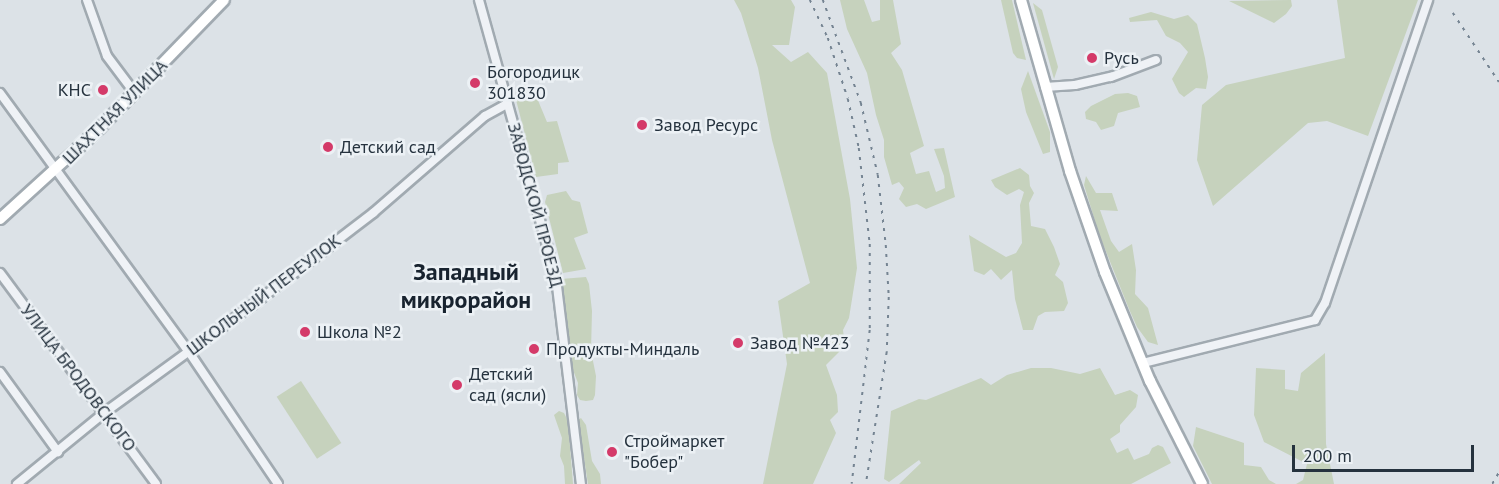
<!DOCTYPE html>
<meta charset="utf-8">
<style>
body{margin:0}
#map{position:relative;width:1499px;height:484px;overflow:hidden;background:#dce2e7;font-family:"PT Sans",sans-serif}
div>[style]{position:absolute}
.green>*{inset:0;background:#c6d2bd;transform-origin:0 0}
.roads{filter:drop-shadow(2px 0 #a1aab1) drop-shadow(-2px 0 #a1aab1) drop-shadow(0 2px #a1aab1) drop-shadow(0 -2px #a1aab1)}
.minor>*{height:8px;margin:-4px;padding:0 4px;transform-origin:4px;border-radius:4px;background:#eff2f6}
.major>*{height:10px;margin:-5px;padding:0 5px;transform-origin:5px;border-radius:5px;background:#fff}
.rail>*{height:1.5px;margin-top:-0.75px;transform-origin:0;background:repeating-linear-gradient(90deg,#758492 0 3px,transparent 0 9px)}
.dots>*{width:16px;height:16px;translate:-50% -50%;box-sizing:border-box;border:3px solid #ecf1f5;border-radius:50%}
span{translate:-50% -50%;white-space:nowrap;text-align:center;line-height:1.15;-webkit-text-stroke:5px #ecf1f5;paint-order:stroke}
.poi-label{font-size:18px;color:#25323e}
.left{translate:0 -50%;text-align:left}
.right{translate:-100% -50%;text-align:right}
.street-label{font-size:18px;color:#25323e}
.district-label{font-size:24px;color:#18232f;font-weight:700}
.scale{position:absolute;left:1292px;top:445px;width:182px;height:27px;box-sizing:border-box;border:3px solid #25323e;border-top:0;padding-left:8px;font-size:18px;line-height:21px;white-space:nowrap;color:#25323e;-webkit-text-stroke:4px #ecf1f5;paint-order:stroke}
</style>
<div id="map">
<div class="green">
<div style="clip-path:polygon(734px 0,791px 0,795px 7px,789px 45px,772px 45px,791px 62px,808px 52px,827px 73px,850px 199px,857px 268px,849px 318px,843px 330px,845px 346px,826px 365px,837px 395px,838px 412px,830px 420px,836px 433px,813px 484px,763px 484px,787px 364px,778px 301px,810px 283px,772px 140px,758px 68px,741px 13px)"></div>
<div style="clip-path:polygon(840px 0,864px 0,872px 22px,880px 20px,880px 0,893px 0,901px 44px,891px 53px,902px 70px,924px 146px,910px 153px,916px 174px,929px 171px,936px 192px,945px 188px,944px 176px,934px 149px,944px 148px,955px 197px,926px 209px,917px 204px,906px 207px,899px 199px,904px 188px,899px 182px,892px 185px,884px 157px,884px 140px,876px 115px,867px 73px,847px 29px)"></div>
<div style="clip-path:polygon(1001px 0,1012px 0,1026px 60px,1017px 58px,1013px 53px)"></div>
<div style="clip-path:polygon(1291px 0,1292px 6px,1286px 14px,1274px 23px,1229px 1px)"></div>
<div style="clip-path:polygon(1337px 0,1418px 0,1368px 136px,1327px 121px,1308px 123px,1213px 206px,1197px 160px,1202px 105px,1226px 85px,1345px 58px)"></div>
<div style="clip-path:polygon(1033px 3px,1042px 10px,1058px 67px,1054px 79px)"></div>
<div style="clip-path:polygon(1151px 12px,1174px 19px,1188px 15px,1197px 24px,1205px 58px,1208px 77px,1206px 89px,1196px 88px,1184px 97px,1179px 93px,1172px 79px,1188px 52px,1180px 43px,1166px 36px,1157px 20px,1130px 22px,1129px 18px)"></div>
<div style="clip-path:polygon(1028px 71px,1050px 132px,1050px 152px,1043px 154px,1026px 112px,1021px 89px)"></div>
<div style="clip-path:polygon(519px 85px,532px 86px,547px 122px,557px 121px,569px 162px,558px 163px,558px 174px,536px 177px,515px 96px)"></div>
<div style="clip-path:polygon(1128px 93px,1137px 96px,1140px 107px,1118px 113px,1114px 126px,1101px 130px,1096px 122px,1086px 119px,1085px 112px,1091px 106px,1115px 94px)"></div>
<div style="clip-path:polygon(1020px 168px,1029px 175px,1030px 186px,1034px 193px,1029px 203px,1031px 226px,1045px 229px,1054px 247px,1060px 264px,1055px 275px,1063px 282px,1068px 303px,1064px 311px,1045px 312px,1038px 316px,1033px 330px,1023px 330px,1015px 299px,1012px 270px,1001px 280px,991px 269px,984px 275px,974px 271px,969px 235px,1006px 257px,1016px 253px,1022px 243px,1020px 205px,1024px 192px,1019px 189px,1007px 195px,995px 187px,991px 180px)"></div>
<div style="clip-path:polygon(1086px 176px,1096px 193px,1112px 193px,1118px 211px,1100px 210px,1111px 241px,1119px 252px,1132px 244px,1136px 270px,1135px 294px,1148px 308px,1158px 345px,1148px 342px,1137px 327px,1129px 309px,1099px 234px,1084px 185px)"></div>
<div style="clip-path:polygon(566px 191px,572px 200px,580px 202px,588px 233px,574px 238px,586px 269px,563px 273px,545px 202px,547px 195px)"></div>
<div style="clip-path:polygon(586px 277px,589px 284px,592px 311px,591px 351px,596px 376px,595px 395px,593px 400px,586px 401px,580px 400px,577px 395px,578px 383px,573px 370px,561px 279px)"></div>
<div style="clip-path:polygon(1325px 353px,1326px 444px,1334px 484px,1296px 484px,1303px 480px,1307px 464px,1264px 442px,1254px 415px,1256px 368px,1285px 370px,1285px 389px,1298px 391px,1301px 373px)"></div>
<div style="clip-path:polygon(1031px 368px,1051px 368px,1080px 374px,1100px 368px,1115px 395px,1130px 390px,1138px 395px,1136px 407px,1120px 425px,1120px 432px,1110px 439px,1117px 453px,1128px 448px,1134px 460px,1149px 454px,1152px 448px,1158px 445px,1163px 447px,1171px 463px,1131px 484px,899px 484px,921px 463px,919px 460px,889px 482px,884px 479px,891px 411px,919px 399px,926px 400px,981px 378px,991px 385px,1007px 375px)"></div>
<div style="left:301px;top:381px;width:74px;height:29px;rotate:57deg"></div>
<div style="clip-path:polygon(559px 411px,564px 413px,568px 421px,573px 484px,565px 484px,564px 466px,560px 456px,562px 438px,554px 415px)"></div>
<div style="clip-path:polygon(581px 418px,586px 425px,592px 461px,600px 474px,601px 484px,588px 484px,578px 420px)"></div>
<div style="clip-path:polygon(1196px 427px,1244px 443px,1244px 465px,1261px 467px,1269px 480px,1276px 484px,1212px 484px,1193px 446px)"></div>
</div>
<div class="roads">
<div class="minor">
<div style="left:87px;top:0;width:59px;rotate:70.3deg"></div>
<div style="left:107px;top:56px;width:45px;rotate:53.1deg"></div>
<div style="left:479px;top:0;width:288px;rotate:74.5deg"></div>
<div style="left:556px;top:278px;width:208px;rotate:83.1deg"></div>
<div style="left:1045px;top:87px;width:30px;rotate:-4deg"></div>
<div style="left:1075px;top:85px;width:37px;rotate:-13deg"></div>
<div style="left:1111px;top:77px;width:48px;rotate:-20.7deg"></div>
<div style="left:0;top:93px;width:321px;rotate:53.9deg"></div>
<div style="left:189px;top:352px;width:159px;rotate:56deg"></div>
<div style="left:0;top:273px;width:262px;rotate:53.5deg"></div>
<div style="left:1143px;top:363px;width:177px;rotate:-14deg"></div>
<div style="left:1315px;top:320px;width:20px;rotate:-60deg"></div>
<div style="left:1325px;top:303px;width:320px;rotate:-71.2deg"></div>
<div style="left:0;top:372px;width:99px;rotate:54.1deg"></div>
<div style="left:17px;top:484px;width:112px;rotate:-39.2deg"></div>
<div style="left:104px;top:413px;width:185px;rotate:-36deg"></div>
<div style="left:254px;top:304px;width:150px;rotate:-37.4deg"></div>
<div style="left:373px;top:213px;width:148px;rotate:-40.9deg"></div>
<div style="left:485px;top:116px;width:26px;rotate:-29deg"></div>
</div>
<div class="major">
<div style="left:1021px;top:0;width:178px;rotate:74deg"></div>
<div style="left:1070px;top:171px;width:107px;rotate:70.9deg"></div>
<div style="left:1105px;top:272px;width:118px;rotate:67.6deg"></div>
<div style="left:1150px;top:381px;width:115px;rotate:63.2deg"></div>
<div style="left:0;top:219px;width:135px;rotate:-42.3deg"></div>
<div style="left:100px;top:128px;width:178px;rotate:-45.9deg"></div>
</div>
</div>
<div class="rail">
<div style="left:810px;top:0;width:42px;rotate:64.7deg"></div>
<div style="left:828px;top:38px;width:64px;rotate:71.8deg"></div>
<div style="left:848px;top:99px;width:50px;rotate:77.3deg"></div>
<div style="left:859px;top:148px;width:97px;rotate:83.5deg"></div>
<div style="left:870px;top:244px;width:86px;rotate:90deg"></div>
<div style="left:870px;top:330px;width:155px;rotate:96.7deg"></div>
<div style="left:823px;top:0;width:110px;rotate:69.7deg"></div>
<div style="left:861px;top:103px;width:74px;rotate:76.7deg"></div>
<div style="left:878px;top:175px;width:70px;rotate:83.5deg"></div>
<div style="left:886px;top:245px;width:52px;rotate:86.7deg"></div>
<div style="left:889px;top:297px;width:55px;rotate:92.1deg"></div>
<div style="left:887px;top:352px;width:134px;rotate:99deg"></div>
<div style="left:1453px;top:13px;width:83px;rotate:56.3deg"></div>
<div style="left:1492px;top:484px;width:14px;rotate:-60deg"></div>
</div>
<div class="dots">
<div style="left:1092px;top:58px;background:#d43a69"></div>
<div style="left:475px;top:83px;background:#d43a69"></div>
<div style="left:103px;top:90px;background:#d43a69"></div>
<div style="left:642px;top:125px;background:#d43a69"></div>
<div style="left:328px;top:147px;background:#d43a69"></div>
<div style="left:305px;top:332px;background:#d43a69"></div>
<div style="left:738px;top:343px;background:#d43a69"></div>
<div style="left:534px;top:349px;background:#d43a69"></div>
<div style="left:457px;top:385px;background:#d43a69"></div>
<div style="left:612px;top:452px;background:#d43a69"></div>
</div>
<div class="poi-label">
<span class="left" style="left:1104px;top:58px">Русь</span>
<span class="left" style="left:487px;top:83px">Богородицк<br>301830</span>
<span class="right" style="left:91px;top:90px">КНС</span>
<span class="left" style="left:654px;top:125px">Завод Ресурс</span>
<span class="left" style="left:340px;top:147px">Детский сад</span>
<span class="left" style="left:317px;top:332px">Школа №2</span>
<span class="left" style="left:750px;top:343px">Завод №423</span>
<span class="left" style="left:546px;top:349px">Продукты-Миндаль</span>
<span class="left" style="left:469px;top:385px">Детский<br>сад (ясли)</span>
<span class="left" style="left:624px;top:452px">Строймаркет<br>"Бобер"</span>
</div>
<div class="street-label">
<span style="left:115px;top:112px;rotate:-45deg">ШАХТНАЯ УЛИЦА</span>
<span style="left:535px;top:205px;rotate:75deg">ЗАВОДСКОЙ ПРОЕЗД</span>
<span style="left:264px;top:295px;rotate:-37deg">ШКОЛЬНЫЙ ПЕРЕУЛОК</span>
<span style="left:78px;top:378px;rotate:53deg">УЛИЦА БРОДОВСКОГО</span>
</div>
<div class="district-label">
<span style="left:466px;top:286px">Западный<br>микрорайон</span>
</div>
<div class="scale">200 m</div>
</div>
